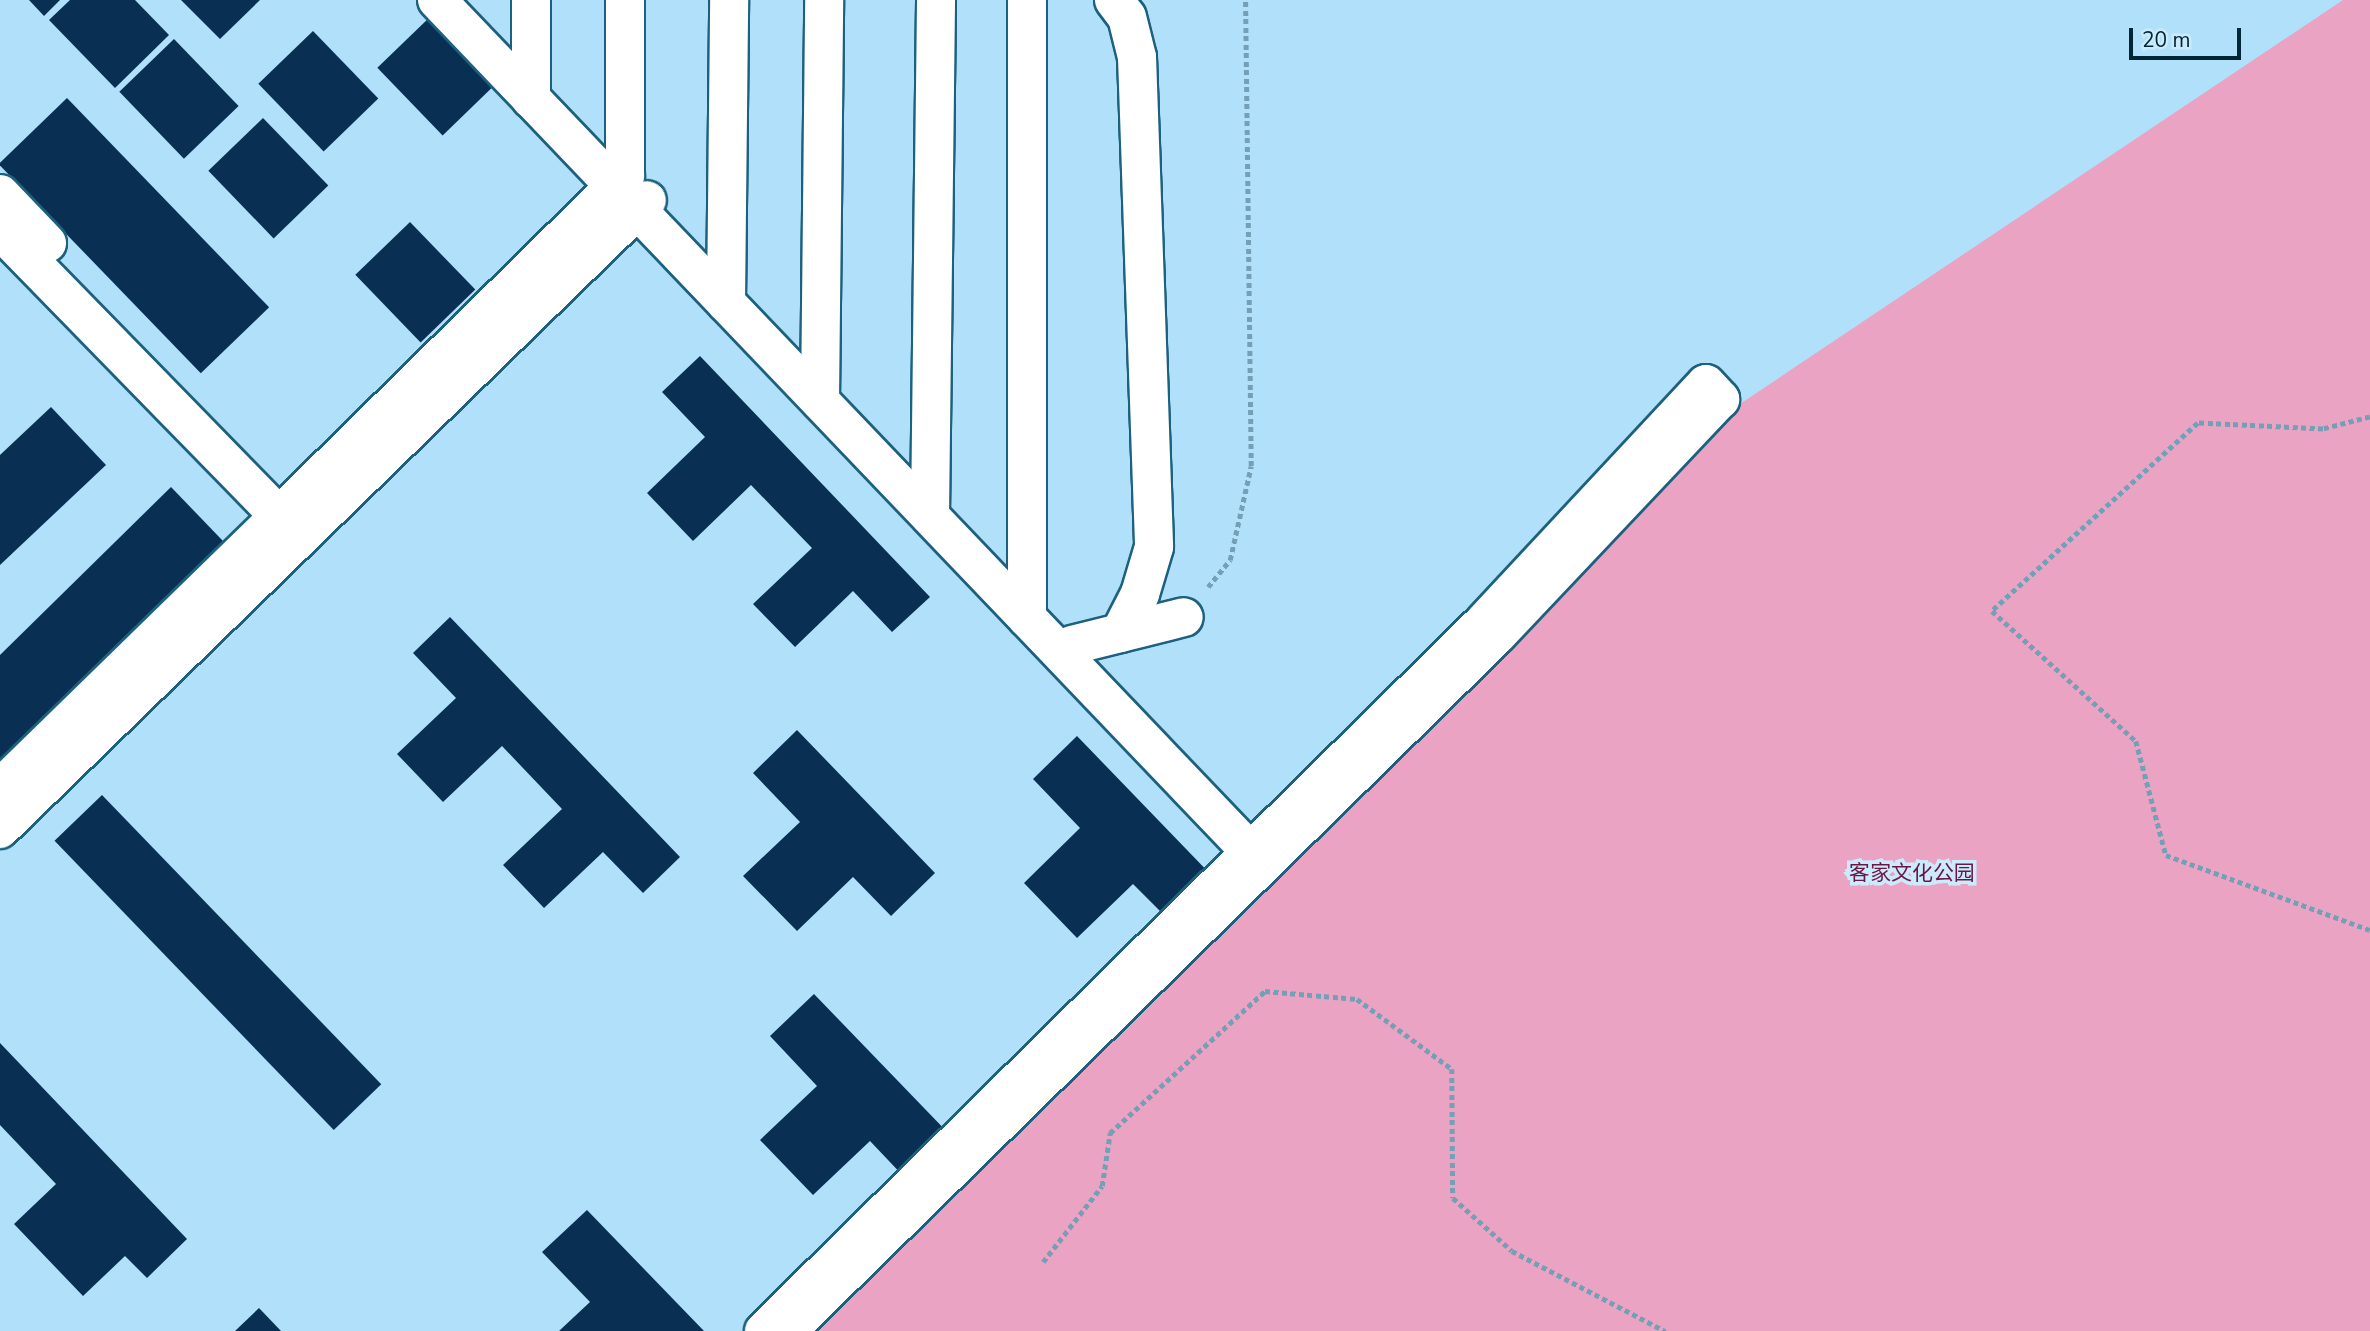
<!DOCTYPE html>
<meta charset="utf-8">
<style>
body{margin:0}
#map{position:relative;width:2370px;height:1331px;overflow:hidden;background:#b0e0fa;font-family:"Nunito Sans","Noto Sans SC",sans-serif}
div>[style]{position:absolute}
.green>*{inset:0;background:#eaa3c3}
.building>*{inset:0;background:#093053;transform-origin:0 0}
.path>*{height:4.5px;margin-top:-2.25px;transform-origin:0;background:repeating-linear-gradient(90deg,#73a0b6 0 5px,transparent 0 8.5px)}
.roads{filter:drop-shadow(2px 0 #1c617f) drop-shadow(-2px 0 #1c617f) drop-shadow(0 2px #1c617f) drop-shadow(0 -2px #1c617f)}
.minor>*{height:38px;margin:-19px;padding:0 19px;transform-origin:19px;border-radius:19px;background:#fff}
span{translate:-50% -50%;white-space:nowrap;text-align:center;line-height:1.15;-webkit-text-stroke:7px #cbebfc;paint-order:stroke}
.park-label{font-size:21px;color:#6a1746}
.scale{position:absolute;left:2129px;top:28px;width:112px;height:32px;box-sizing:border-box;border:4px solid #002636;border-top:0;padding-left:9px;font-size:21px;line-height:24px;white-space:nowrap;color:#002636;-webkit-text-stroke:5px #cbebfc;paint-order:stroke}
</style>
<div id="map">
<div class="green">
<div style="clip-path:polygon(2343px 0,2370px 0,2370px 1331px,810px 1331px,1728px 412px)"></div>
</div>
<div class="building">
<div style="clip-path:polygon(29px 0,60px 0,44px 16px)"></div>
<div style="clip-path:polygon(70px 0,135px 0,169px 35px,115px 88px,49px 20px)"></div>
<div style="clip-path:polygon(181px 0,260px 0,220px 39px)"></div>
<div style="left:432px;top:15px;width:94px;height:76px;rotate:46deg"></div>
<div style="left:313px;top:31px;width:94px;height:76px;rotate:46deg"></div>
<div style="left:174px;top:39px;width:93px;height:76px;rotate:46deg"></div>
<div style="left:67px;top:98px;width:291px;height:95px;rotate:46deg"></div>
<div style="left:263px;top:118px;width:94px;height:76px;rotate:46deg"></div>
<div style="left:410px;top:222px;width:94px;height:76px;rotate:46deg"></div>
<div style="clip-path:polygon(700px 356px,930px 597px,892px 632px,853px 591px,795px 647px,753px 604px,812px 548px,751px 485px,693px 541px,647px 493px,705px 437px,662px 392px)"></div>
<div style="clip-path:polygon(51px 407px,106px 465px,0 565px,0 455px)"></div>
<div style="clip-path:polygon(171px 487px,223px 541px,0 759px,0 655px)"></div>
<div style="clip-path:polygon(450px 617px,680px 857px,643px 893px,603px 852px,544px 908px,503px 865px,562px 809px,502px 746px,443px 802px,397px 754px,456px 698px,413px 653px)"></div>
<div style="clip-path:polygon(797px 730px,935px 873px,891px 916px,853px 877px,797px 931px,743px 876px,800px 822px,753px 773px)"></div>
<div style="clip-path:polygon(1077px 736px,1216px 880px,1171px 922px,1133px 884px,1077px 938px,1024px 883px,1080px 828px,1033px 779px)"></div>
<div style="left:102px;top:795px;width:402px;height:66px;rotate:46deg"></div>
<div style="clip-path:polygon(814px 994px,952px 1137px,907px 1180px,870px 1141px,813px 1195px,760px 1140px,817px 1086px,770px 1036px)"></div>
<div style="clip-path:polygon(0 1043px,187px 1239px,147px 1278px,125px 1256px,83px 1296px,14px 1224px,56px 1184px,0 1125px)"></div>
<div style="clip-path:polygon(587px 1210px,704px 1331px,559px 1331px,590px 1302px,542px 1252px)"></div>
<div style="clip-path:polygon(259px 1308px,281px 1331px,235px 1331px)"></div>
</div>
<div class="path">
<div style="left:2370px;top:417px;width:49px;rotate:165.7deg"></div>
<div style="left:2323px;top:429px;width:125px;rotate:-177.3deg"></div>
<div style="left:2198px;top:423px;width:279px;rotate:137.6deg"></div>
<div style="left:1992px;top:611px;width:194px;rotate:42.1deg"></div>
<div style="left:2136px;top:741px;width:118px;rotate:75.3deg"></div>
<div style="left:2166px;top:855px;width:217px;rotate:20.2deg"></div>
<div style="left:1208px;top:587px;width:35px;rotate:-51deg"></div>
<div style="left:1230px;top:560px;width:96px;rotate:-77.4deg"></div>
<div style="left:1251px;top:466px;width:466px;rotate:-90.7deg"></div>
<div style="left:1043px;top:1262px;width:96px;rotate:-52.2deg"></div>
<div style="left:1102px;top:1186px;width:54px;rotate:-81.4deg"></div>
<div style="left:1110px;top:1133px;width:210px;rotate:-42.5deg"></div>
<div style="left:1265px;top:991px;width:92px;rotate:5deg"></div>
<div style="left:1357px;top:999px;width:118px;rotate:36.4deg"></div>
<div style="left:1452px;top:1069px;width:129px;rotate:89.6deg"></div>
<div style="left:1453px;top:1198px;width:79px;rotate:41.9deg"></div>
<div style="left:1512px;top:1251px;width:173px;rotate:27.6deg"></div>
</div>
<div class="roads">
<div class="minor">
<div style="left:437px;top:0;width:1195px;rotate:46.32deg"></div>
<div style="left:531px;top:0;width:99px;rotate:90deg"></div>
<div style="left:1027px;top:0;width:618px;rotate:90deg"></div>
<div style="left:1114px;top:0;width:21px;rotate:53deg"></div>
<div style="left:1127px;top:17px;width:41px;rotate:76deg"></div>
<div style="left:1137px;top:57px;width:490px;rotate:88deg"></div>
<div style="left:1154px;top:547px;width:49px;rotate:106.6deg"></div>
<div style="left:1140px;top:594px;width:44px;rotate:117.1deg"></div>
<div style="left:0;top:194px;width:68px;rotate:46.2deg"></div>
<div style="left:0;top:230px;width:400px;rotate:45.7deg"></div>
<div style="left:279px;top:516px;width:390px;rotate:135.7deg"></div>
<div style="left:726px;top:303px;width:303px;rotate:-89.4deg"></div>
<div style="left:820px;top:401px;width:401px;rotate:-89.4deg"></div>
<div style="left:930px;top:516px;width:516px;rotate:-89.33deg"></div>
<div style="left:297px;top:536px;width:27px;rotate:-132deg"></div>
<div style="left:279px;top:516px;width:485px;rotate:-44.5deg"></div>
<div style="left:625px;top:176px;width:176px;rotate:-90deg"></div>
<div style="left:1072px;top:645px;width:115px;rotate:-14deg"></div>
<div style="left:0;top:829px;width:902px;rotate:-44.19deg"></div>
<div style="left:764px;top:1331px;width:1010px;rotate:-44.56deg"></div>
<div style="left:1484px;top:622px;width:325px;rotate:-47deg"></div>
<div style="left:1706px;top:384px;width:21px;rotate:47deg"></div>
<div style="left:1720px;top:399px;width:325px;rotate:133.4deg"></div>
<div style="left:1497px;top:635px;width:994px;rotate:135.57deg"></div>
</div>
</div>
<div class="park-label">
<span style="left:1912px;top:873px">客家文化公园</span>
</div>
<div class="scale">20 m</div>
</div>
